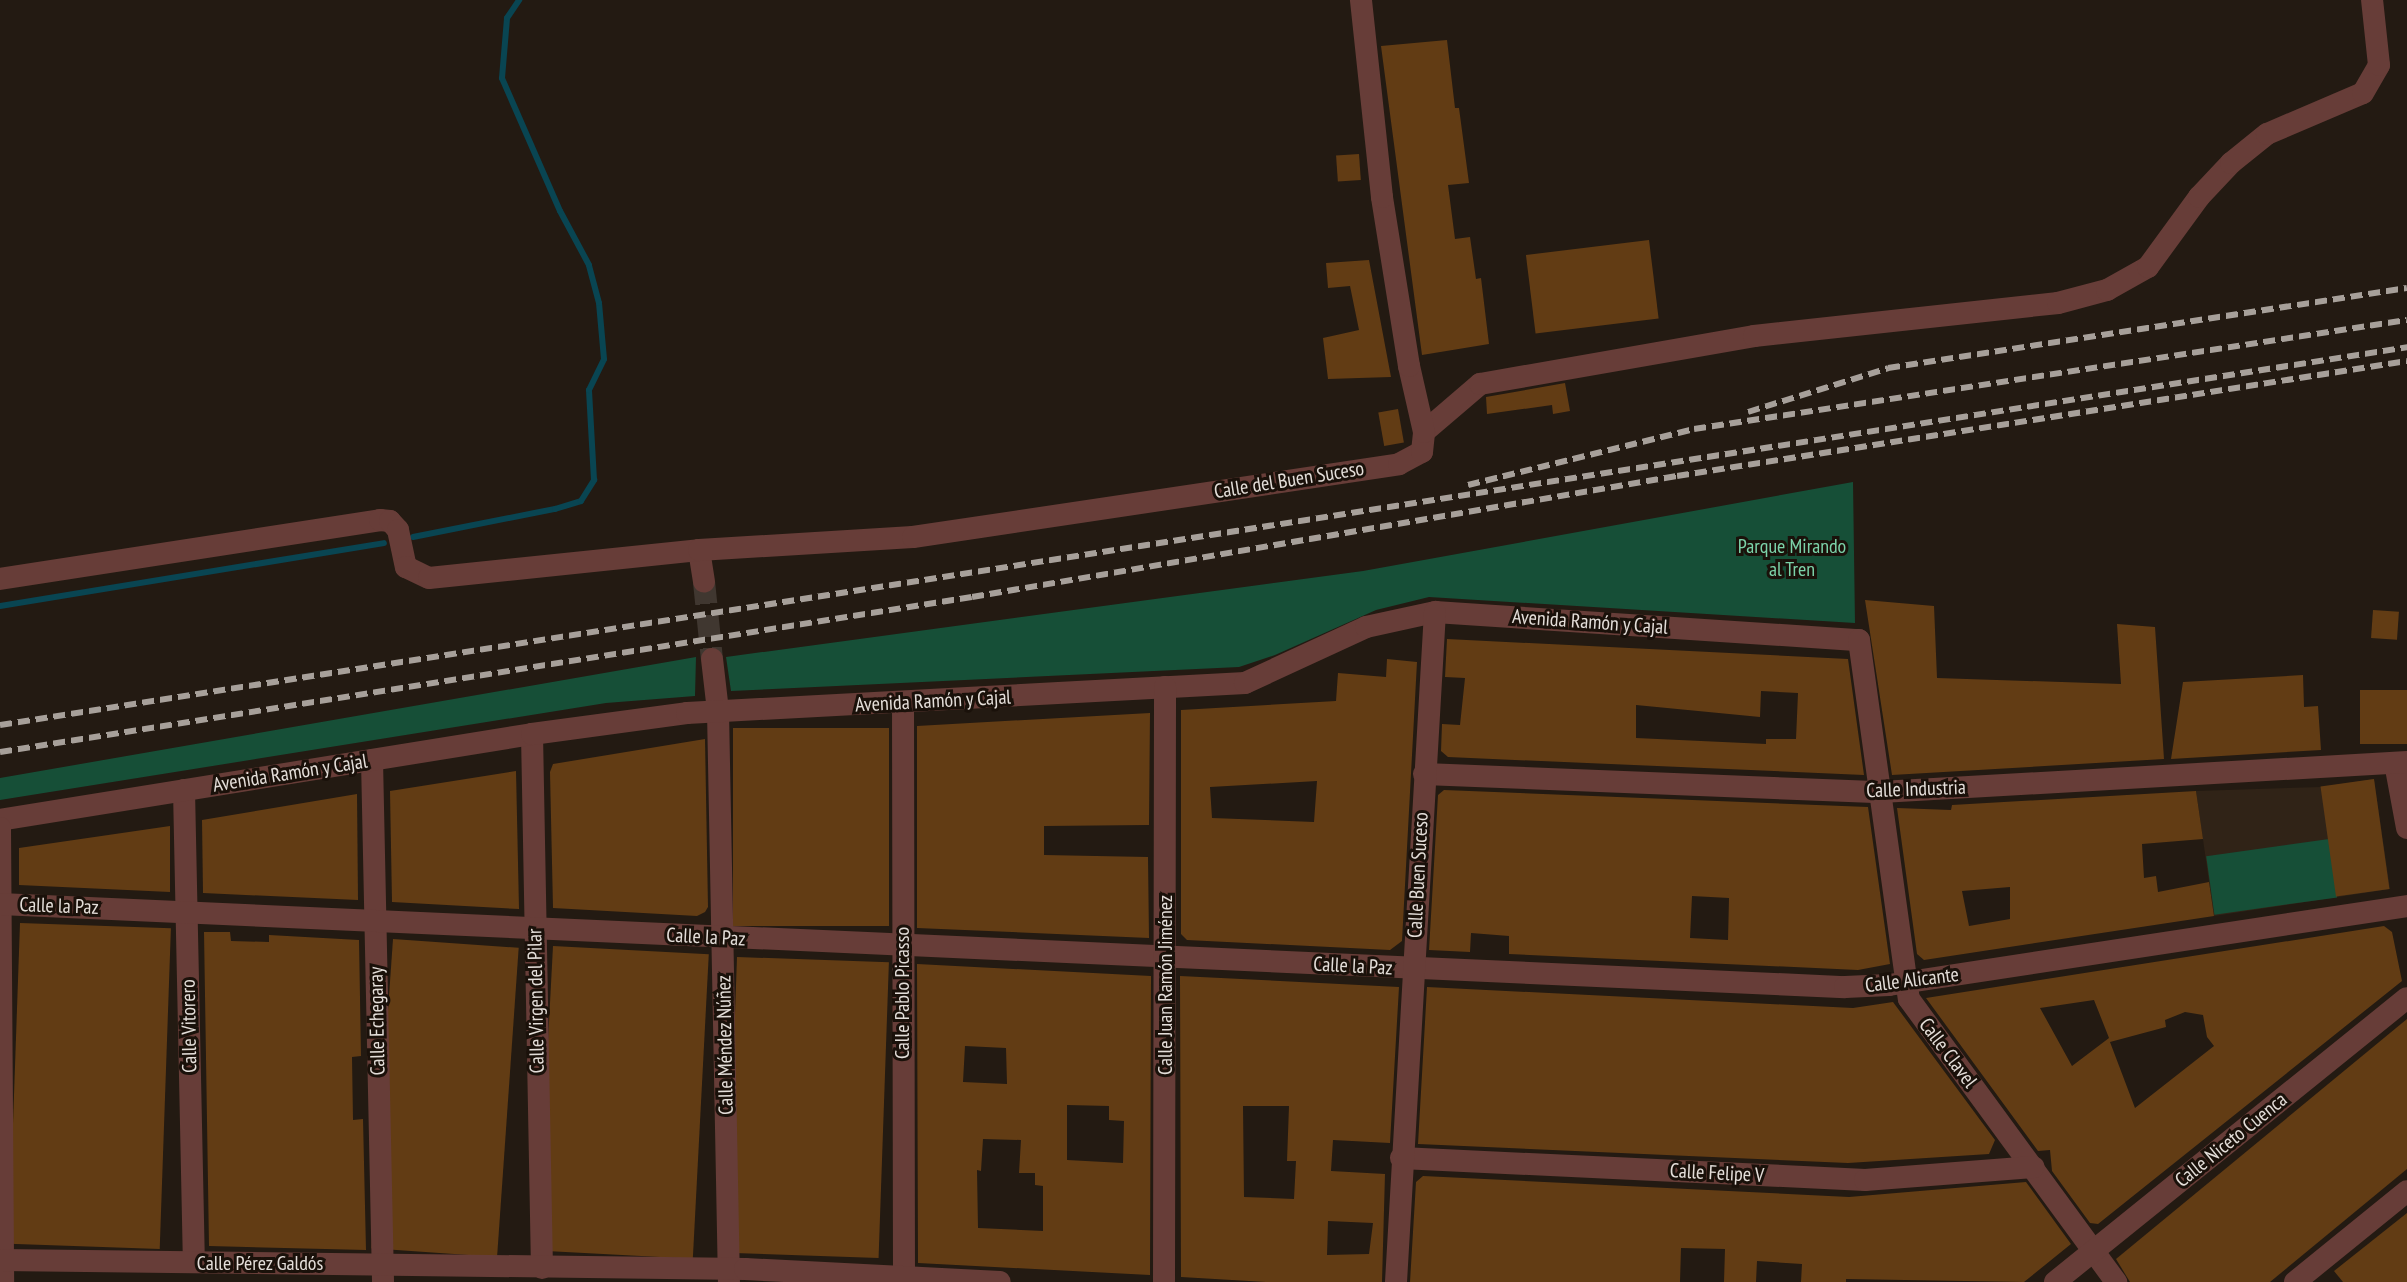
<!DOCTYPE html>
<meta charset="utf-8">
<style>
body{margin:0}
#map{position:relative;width:2407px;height:1282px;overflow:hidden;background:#231a12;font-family:"PT Sans Narrow",sans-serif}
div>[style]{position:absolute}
.built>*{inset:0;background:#302317}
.green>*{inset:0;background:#164f37;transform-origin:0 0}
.stream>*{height:6px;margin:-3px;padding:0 3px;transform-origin:3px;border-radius:3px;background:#094552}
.building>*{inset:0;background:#623c14;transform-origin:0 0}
.minor-tunnel>*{height:22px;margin-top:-11px;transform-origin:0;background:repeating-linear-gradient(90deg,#403730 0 22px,transparent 0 33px)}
.minor>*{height:22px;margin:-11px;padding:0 11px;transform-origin:11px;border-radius:11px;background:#673d38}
.rail>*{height:6px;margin-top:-3px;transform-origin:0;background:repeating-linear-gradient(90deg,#a7a09a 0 12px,transparent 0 18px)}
span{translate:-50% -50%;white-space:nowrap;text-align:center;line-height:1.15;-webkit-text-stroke:6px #1a110a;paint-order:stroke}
.street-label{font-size:20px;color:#e4ded9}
.park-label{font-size:20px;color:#7cd3a9}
</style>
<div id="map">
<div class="built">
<div style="clip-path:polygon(2374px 779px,2390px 889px,2214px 916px,2196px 791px,2321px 787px)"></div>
</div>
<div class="green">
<div style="clip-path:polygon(1853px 482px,1855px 623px,1429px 597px,1376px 610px,1275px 655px,1239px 667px,731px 691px,726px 657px,1363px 571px)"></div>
<div style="clip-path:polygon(696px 657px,695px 696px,606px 703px,0 800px,0 778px)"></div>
<div style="left:2329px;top:839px;width:59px;height:124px;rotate:82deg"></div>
</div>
<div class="stream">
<div style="left:413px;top:537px;width:145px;rotate:-11.2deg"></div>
<div style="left:555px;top:509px;width:27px;rotate:-17deg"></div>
<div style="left:581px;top:501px;width:25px;rotate:-58deg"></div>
<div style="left:594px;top:480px;width:90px;rotate:-93.2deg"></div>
<div style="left:589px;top:390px;width:34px;rotate:-64deg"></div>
<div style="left:604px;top:359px;width:56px;rotate:-95.1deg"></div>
<div style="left:599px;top:303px;width:39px;rotate:-105deg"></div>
<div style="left:589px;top:265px;width:61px;rotate:-118.2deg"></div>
<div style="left:560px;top:211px;width:145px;rotate:-113.6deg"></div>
<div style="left:502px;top:78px;width:60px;rotate:-85.2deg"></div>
<div style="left:507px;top:18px;width:22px;rotate:-56deg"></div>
<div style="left:0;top:606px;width:389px;rotate:-9.3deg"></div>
</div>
<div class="building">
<div style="clip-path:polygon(1447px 40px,1455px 108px,1459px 108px,1469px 183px,1448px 185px,1455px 239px,1470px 237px,1476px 279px,1481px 278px,1489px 344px,1422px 355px,1381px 46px)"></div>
<div style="left:1359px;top:154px;width:26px;height:23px;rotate:86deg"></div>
<div style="left:1649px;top:240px;width:79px;height:124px;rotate:83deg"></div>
<div style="clip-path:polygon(1369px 260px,1391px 377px,1328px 379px,1323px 338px,1359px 330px,1350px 286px,1328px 288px,1326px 263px)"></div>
<div style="clip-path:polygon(1565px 383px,1570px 411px,1553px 414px,1552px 405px,1487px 414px,1486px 397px)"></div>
<div style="left:1398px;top:409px;width:34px;height:20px;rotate:80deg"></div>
<div style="clip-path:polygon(1865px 600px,1934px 606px,1937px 678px,2121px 684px,2117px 624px,2155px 627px,2164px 759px,1892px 775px)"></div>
<div style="left:2373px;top:610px;width:26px;height:28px;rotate:4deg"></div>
<div style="clip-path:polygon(evenodd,1447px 639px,1848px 659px,1864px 775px,1448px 757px,1441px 751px,1442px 724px,1460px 725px,1465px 678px,1445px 677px,1447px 639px,1761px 691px,1798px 693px,1796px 739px,1766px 739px,1766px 744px,1636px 738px,1636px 705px,1760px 717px,1761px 691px)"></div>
<div style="clip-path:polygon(evenodd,1387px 659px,1417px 662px,1402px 941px,1390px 950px,1187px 940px,1181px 934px,1181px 710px,1336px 701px,1338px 673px,1386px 677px,1387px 659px,1317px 781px,1314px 822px,1212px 818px,1210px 787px,1317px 781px)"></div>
<div style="clip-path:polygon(2303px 675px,2304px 707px,2318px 706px,2321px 750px,2171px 759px,2183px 682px)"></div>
<div style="left:2407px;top:690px;width:54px;height:47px;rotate:90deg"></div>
<div style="clip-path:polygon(1150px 713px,1149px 825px,1044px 826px,1044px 855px,1148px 857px,1149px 938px,917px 928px,917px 726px)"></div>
<div style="left:889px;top:728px;width:198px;height:156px;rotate:90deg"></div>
<div style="clip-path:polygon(705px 739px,708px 907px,705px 912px,697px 916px,553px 908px,550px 772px,553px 764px)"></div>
<div style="clip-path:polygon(516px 771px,519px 909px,392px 902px,390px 791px)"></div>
<div style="left:2374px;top:779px;width:111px;height:54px;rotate:82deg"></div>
<div style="clip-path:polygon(evenodd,1444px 790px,1868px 807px,1890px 964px,1858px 970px,1509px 954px,1509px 936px,1471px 933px,1470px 952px,1429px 950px,1438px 795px,1444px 790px,1692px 896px,1729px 898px,1728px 940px,1690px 938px,1692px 896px)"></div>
<div style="clip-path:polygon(evenodd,2196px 791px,2203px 839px,2142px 844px,2144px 878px,2156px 876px,2158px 892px,2209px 882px,2214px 916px,1924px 960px,1917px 954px,1897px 808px,1951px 810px,1952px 805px,2196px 791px,2010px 887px,2010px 919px,1969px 926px,1962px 891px,2010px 887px)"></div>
<div style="clip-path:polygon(357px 794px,358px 900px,203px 893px,202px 820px)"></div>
<div style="clip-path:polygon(170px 826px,170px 892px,19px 885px,19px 848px)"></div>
<div style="left:20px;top:923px;width:151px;height:321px;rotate:2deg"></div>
<div style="clip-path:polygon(evenodd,2384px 926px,2392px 932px,2402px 981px,2098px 1224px,2090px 1223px,2052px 1171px,2050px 1150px,2038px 1151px,1926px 998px,2384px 926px,2094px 1000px,2109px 1038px,2072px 1066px,2040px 1008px,2094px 1000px,2384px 926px,2185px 1012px,2203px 1015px,2207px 1037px,2214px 1046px,2135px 1108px,2110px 1042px,2166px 1027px,2165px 1020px,2185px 1012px)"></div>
<div style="clip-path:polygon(204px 932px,230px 932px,231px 941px,269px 942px,269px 935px,359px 940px,361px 1056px,352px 1057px,353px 1120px,363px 1119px,366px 1250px,209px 1246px)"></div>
<div style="left:393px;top:939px;width:126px;height:310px;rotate:4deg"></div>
<div style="left:553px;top:946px;width:156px;height:305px;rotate:3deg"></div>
<div style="left:737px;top:957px;width:152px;height:296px;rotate:2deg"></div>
<div style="clip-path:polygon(evenodd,917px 964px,1151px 976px,1150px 1275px,918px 1263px,917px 964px,965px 1046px,1006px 1048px,1007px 1084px,963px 1082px,965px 1046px,917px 964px,1067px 1105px,1109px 1106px,1109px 1120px,1124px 1121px,1123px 1163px,1067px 1160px,1067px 1105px,917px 964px,983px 1139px,1021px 1140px,1019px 1173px,1035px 1173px,1035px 1185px,1043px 1186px,1043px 1231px,978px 1228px,977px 1170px,981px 1171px,983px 1139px)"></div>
<div style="clip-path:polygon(evenodd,1180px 976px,1399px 987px,1390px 1143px,1333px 1140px,1331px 1171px,1385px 1174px,1382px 1282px,1266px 1282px,1181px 1277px,1180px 976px,1243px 1106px,1289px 1106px,1287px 1161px,1296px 1161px,1294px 1199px,1244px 1197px,1243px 1106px,1180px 976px,1328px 1221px,1373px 1223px,1369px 1254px,1327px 1255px,1328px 1221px)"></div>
<div style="clip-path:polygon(1427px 987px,1853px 1008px,1893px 1002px,1995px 1140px,1989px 1154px,1848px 1163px,1418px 1144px)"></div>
<div style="clip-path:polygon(2407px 1019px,2407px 1169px,2270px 1282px,2130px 1282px,2116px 1259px)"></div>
<div style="clip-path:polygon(1423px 1176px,1849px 1197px,2026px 1182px,2071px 1244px,2024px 1282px,1846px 1279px,1846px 1282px,1801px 1282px,1802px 1264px,1757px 1261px,1756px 1282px,1724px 1282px,1725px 1249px,1681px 1248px,1680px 1282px,1410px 1282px,1416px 1182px)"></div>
<div style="clip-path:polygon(2407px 1213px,2407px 1282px,2343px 1282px,2334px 1271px)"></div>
</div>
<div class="minor-tunnel">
<div style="left:704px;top:582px;width:77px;rotate:84.1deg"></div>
</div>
<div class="minor">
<div style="left:1424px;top:432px;width:74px;rotate:-40.6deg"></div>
<div style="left:1480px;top:384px;width:278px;rotate:-9.9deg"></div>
<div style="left:1754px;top:336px;width:306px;rotate:-6.2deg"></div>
<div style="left:2058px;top:303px;width:51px;rotate:-14.9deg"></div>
<div style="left:2107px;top:290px;width:47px;rotate:-29.3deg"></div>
<div style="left:2148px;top:267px;width:87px;rotate:-53.9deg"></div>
<div style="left:2199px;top:197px;width:47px;rotate:-46.7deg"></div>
<div style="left:2231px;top:163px;width:46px;rotate:-38.9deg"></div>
<div style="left:2267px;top:134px;width:104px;rotate:-23.1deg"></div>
<div style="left:2363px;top:93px;width:32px;rotate:-60deg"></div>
<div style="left:2379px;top:65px;width:65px;rotate:-96.1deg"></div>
<div style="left:699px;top:550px;width:32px;rotate:81deg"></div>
<div style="left:0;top:579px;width:385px;rotate:-8.8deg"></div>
<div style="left:380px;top:520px;width:10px;rotate:6deg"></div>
<div style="left:390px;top:521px;width:12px;rotate:48deg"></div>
<div style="left:398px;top:530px;width:38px;rotate:78deg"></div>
<div style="left:406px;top:567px;width:25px;rotate:26deg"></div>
<div style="left:429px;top:578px;width:271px;rotate:-5.9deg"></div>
<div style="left:699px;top:550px;width:214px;rotate:-3.5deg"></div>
<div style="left:913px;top:537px;width:491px;rotate:-8.5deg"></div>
<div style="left:1399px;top:464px;width:26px;rotate:-28deg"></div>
<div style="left:1422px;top:452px;width:20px;rotate:-84deg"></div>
<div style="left:1424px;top:432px;width:68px;rotate:-102.8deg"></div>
<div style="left:1409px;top:366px;width:171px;rotate:-99.1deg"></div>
<div style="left:1382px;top:197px;width:198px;rotate:-96.1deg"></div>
<div style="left:712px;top:659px;width:52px;rotate:83.4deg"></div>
<div style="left:718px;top:711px;width:571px;rotate:88.9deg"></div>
<div style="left:903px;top:703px;width:579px;rotate:89.9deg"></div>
<div style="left:532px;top:734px;width:534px;rotate:88.93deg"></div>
<div style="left:372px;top:760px;width:522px;rotate:88.79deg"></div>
<div style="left:2395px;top:763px;width:66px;rotate:79.5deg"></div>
<div style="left:1424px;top:774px;width:457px;rotate:2.3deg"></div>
<div style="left:1881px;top:792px;width:527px;rotate:-3.26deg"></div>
<div style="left:184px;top:790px;width:472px;rotate:88.8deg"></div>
<div style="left:0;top:820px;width:539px;rotate:-9.18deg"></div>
<div style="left:532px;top:734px;width:156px;rotate:-7.7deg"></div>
<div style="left:687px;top:713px;width:559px;rotate:-3.08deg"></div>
<div style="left:1245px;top:683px;width:133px;rotate:-24.8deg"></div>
<div style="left:1366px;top:627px;width:71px;rotate:-12.3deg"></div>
<div style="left:1435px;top:612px;width:425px;rotate:3.8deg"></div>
<div style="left:1859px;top:640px;width:362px;rotate:82.1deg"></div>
<div style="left:1909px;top:999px;width:351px;rotate:53.8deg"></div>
<div style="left:0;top:828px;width:454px;rotate:89.6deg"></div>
<div style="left:0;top:904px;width:1847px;rotate:2.58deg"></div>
<div style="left:1845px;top:987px;width:44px;rotate:-2.6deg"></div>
<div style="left:1889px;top:985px;width:524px;rotate:-8.67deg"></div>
<div style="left:1401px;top:1158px;width:465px;rotate:2.7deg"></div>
<div style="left:1865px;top:1180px;width:169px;rotate:-4.4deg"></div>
<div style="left:0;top:1260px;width:745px;rotate:0.69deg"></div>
<div style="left:745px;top:1269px;width:255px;rotate:2.9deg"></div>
<div style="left:1164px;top:1282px;width:595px;rotate:-89.9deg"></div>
<div style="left:1396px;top:1282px;width:671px;rotate:-86.67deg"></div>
<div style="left:2055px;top:1282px;width:452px;rotate:-38.9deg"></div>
<div style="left:2295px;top:1282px;width:144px;rotate:-39.1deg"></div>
</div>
<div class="rail">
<div style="left:1748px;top:412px;width:147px;rotate:-17.4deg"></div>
<div style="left:1888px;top:368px;width:525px;rotate:-8.76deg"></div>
<div style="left:1468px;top:485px;width:233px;rotate:-13.9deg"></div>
<div style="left:1694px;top:429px;width:721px;rotate:-8.69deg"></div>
<div style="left:0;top:725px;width:2437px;rotate:-8.92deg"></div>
<div style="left:0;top:752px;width:984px;rotate:-9.06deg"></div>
<div style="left:972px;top:597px;width:715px;rotate:-9.74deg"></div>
<div style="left:1677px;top:476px;width:739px;rotate:-8.95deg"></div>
</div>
<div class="street-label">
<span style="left:1289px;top:480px;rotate:-9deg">Calle del Buen Suceso</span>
<span style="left:1590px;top:622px;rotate:4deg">Avenida Ramón y Cajal</span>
<span style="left:933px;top:701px;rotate:-3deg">Avenida Ramón y Cajal</span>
<span style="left:290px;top:773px;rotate:-9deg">Avenida Ramón y Cajal</span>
<span style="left:1916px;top:789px;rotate:-2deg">Calle Industria</span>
<span style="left:1418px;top:875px;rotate:-87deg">Calle Buen Suceso</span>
<span style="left:59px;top:906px;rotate:2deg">Calle la Paz</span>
<span style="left:706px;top:937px;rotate:3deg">Calle la Paz</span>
<span style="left:1353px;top:966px;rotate:3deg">Calle la Paz</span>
<span style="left:1912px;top:980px;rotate:-7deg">Calle Alicante</span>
<span style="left:1165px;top:985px;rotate:-90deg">Calle Juan Ramón Jiménez</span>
<span style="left:902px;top:993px;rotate:-90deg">Calle Pablo Picasso</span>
<span style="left:536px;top:1001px;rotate:-91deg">Calle Virgen del Pilar</span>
<span style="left:377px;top:1021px;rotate:-91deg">Calle Echegaray</span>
<span style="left:189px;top:1026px;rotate:-91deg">Calle Vitorero</span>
<span style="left:725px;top:1045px;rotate:-91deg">Calle Méndez Núñez</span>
<span style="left:1948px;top:1053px;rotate:53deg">Calle Clavel</span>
<span style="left:2231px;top:1140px;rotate:-39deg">Calle Niceto Cuenca</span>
<span style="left:1717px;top:1173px;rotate:3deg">Calle Felipe V</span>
<span style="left:260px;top:1263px">Calle Pérez Galdós</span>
</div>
<div class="park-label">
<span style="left:1792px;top:558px">Parque Mirando<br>al Tren</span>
</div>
</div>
